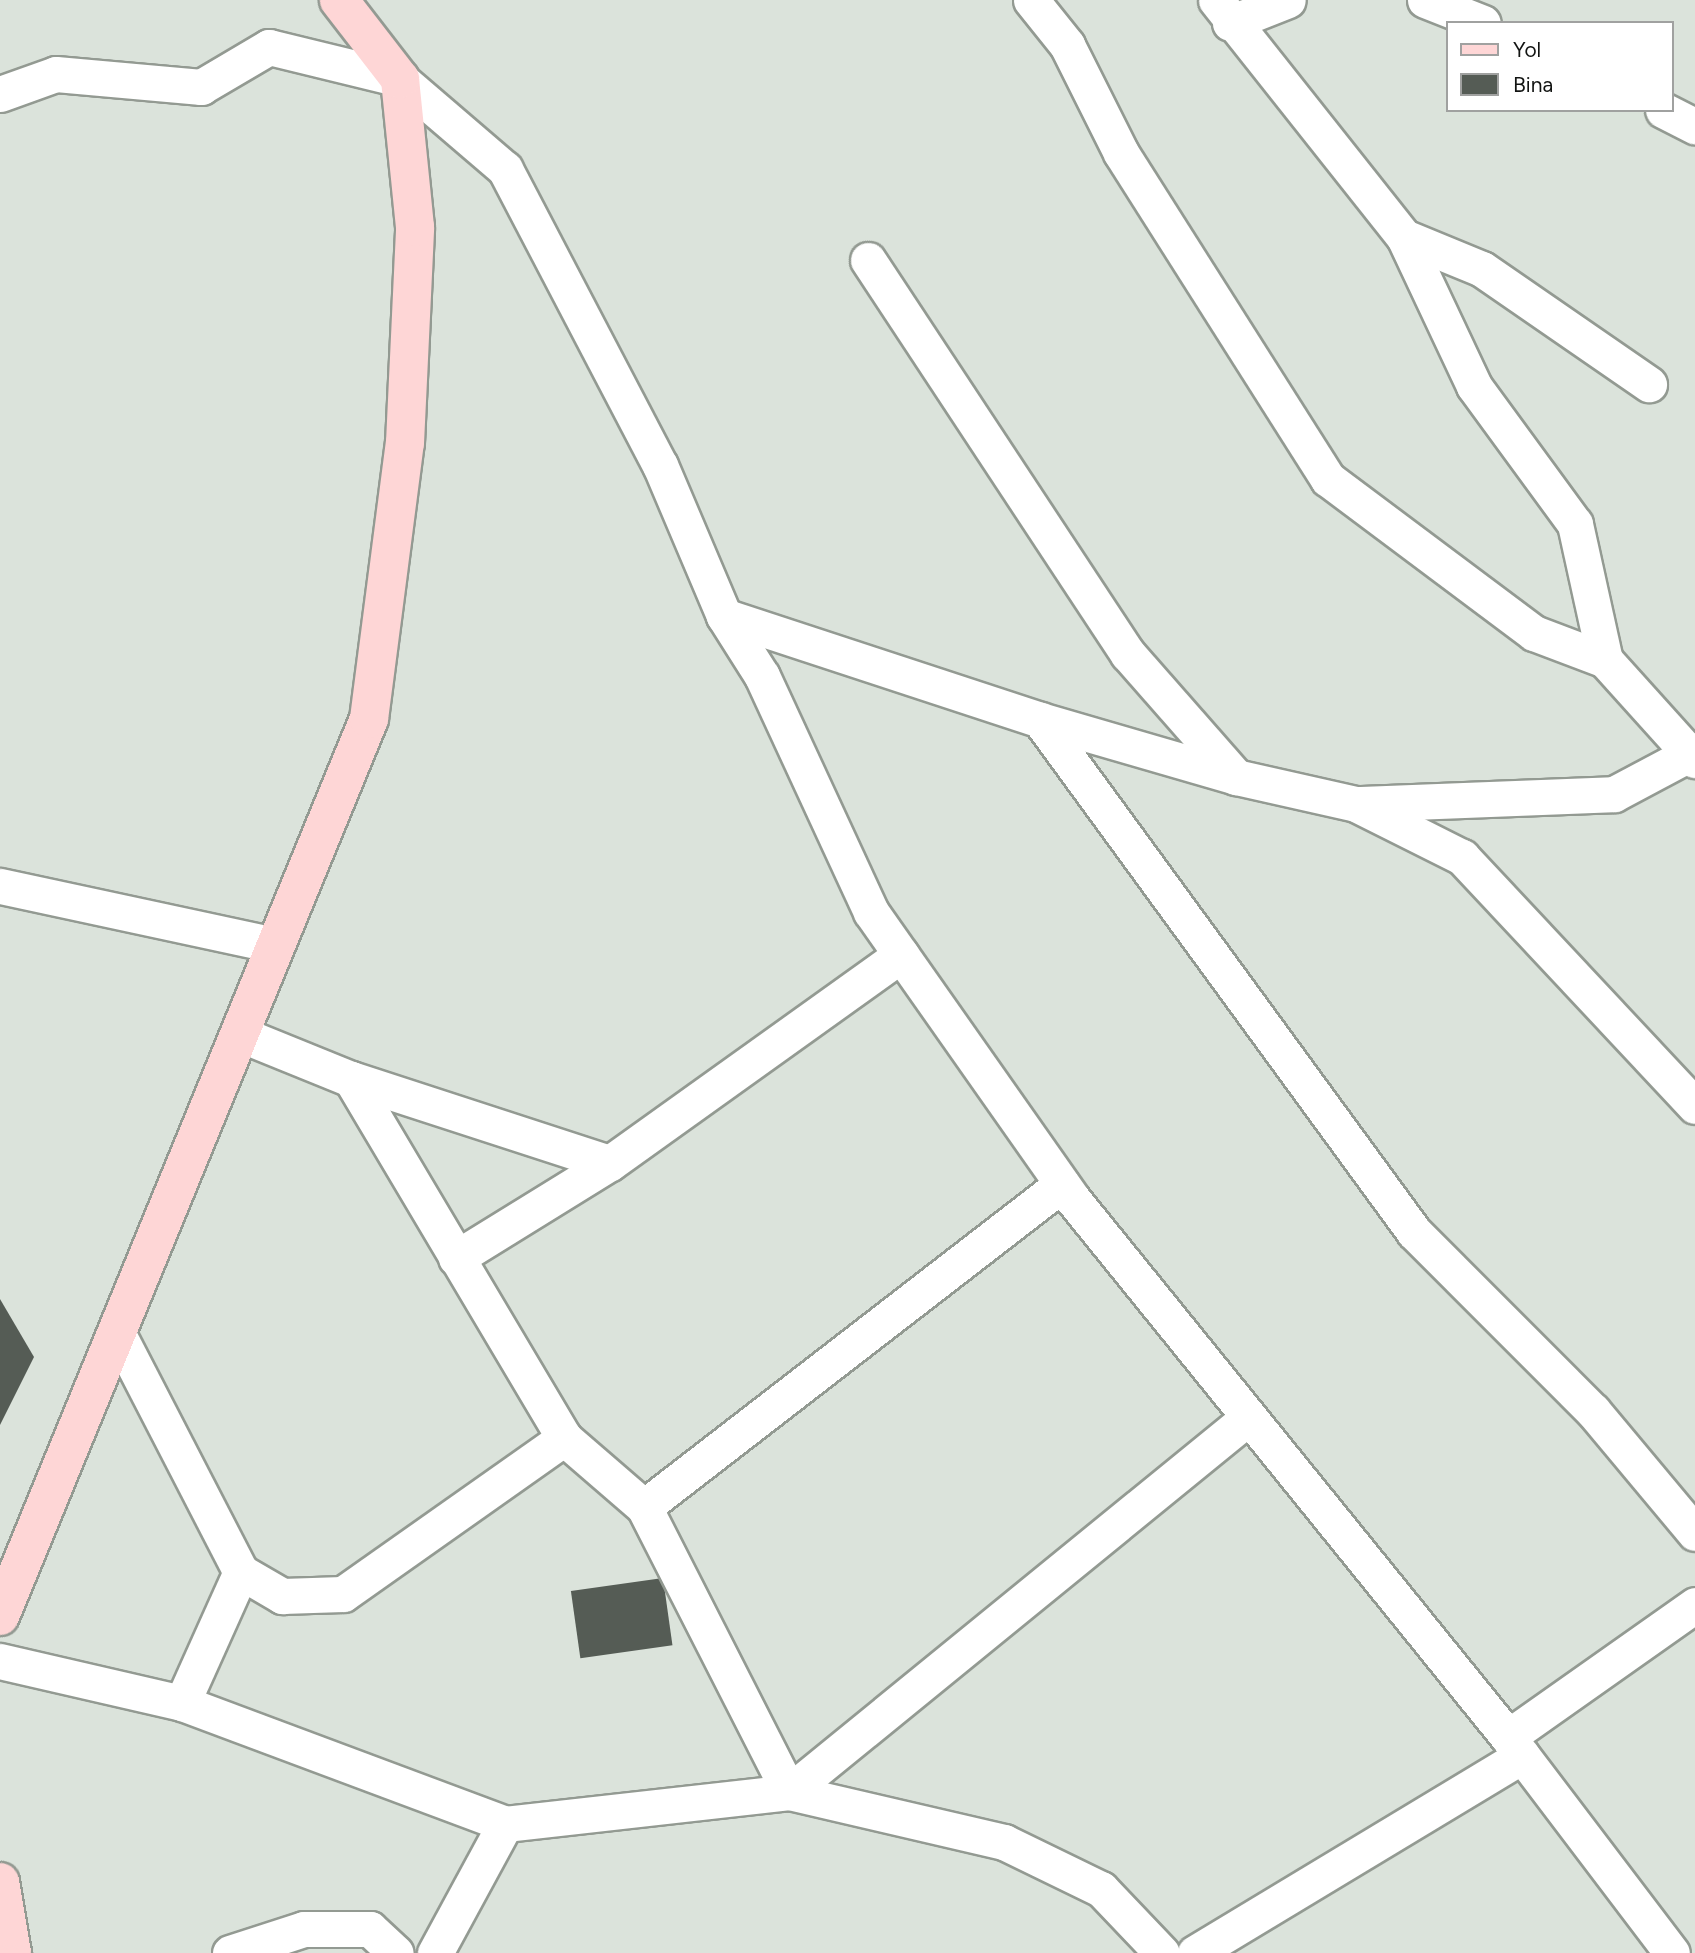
<!DOCTYPE html>
<style>
body{margin:0}
#map{position:relative;width:1695px;height:1953px;overflow:hidden;background:#dbe3db;font-family:Figtree,sans-serif}
div>[style]{position:absolute}
.building>*{inset:0;background:#555c55;transform-origin:0 0}
.roads{filter:drop-shadow(2px 0 #939a92) drop-shadow(-2px 0 #939a92) drop-shadow(0 2px #939a92) drop-shadow(0 -2px #939a92)}
.minor>*{height:35px;margin:-17.5px;padding:0 17.5px;transform-origin:17.5px;border-radius:17.5px;background:#fff}
.major>*{height:38px;margin:-19px;padding:0 19px;transform-origin:19px;border-radius:19px;background:#fed6d6}
span{translate:-50% -50%;white-space:nowrap;text-align:center;line-height:1.15;-webkit-text-stroke:7px #fff;paint-order:stroke}
.legend{position:absolute;left:1446px;top:21px;width:228px;height:91px;box-sizing:border-box;background:#fff;border:2px solid #a0a1a0;margin:0;padding:9px 12px;list-style:none;font-size:21px;color:#121412}
.legend li{display:flex;align-items:center;gap:14px;height:35px}
.legend b{width:35px;border:2px solid #a0a1a0}
</style>
<div id="map">
<div class="building">
<div style="clip-path:polygon(0 1299px,34px 1357px,0 1425px)"></div>
<div style="left:663px;top:1578px;width:68px;height:93px;rotate:82deg"></div>
</div>
<div class="roads">
<div class="minor">
<div style="left:1031px;top:0;width:58px;rotate:51.3deg"></div>
<div style="left:1067px;top:45px;width:121px;rotate:63.4deg"></div>
<div style="left:1121px;top:153px;width:386px;rotate:57.6deg"></div>
<div style="left:1328px;top:479px;width:257px;rotate:36.8deg"></div>
<div style="left:1534px;top:633px;width:76px;rotate:20.8deg"></div>
<div style="left:1216px;top:0;width:303px;rotate:51.6deg"></div>
<div style="left:1404px;top:237px;width:165px;rotate:64.8deg"></div>
<div style="left:1474px;top:386px;width:171px;rotate:53.8deg"></div>
<div style="left:1575px;top:524px;width:139px;rotate:77.6deg"></div>
<div style="left:1605px;top:660px;width:135px;rotate:48deg"></div>
<div style="left:1425px;top:0;width:62px;rotate:21.6deg"></div>
<div style="left:1230px;top:23px;width:62px;rotate:-21.6deg"></div>
<div style="left:0;top:94px;width:59px;rotate:-19.7deg"></div>
<div style="left:56px;top:74px;width:146px;rotate:5.1deg"></div>
<div style="left:201px;top:87px;width:79px;rotate:-30.5deg"></div>
<div style="left:269px;top:47px;width:135px;rotate:13.7deg"></div>
<div style="left:400px;top:79px;width:138px;rotate:40.6deg"></div>
<div style="left:505px;top:169px;width:334px;rotate:62.4deg"></div>
<div style="left:660px;top:465px;width:164px;rotate:67deg"></div>
<div style="left:724px;top:616px;width:71px;rotate:57.7deg"></div>
<div style="left:762px;top:676px;width:260px;rotate:65.2deg"></div>
<div style="left:871px;top:912px;width:348px;rotate:54.9deg"></div>
<div style="left:1071px;top:1197px;width:695px;rotate:51.02deg"></div>
<div style="left:1508px;top:1737px;width:271px;rotate:52.8deg"></div>
<div style="left:1663px;top:110px;width:36px;rotate:27deg"></div>
<div style="left:1404px;top:237px;width:84px;rotate:22.3deg"></div>
<div style="left:1482px;top:269px;width:203px;rotate:34.6deg"></div>
<div style="left:868px;top:260px;width:472px;rotate:56.6deg"></div>
<div style="left:1128px;top:654px;width:164px;rotate:48.7deg"></div>
<div style="left:724px;top:616px;width:333px;rotate:18.2deg"></div>
<div style="left:1040px;top:720px;width:204px;rotate:16.2deg"></div>
<div style="left:1236px;top:777px;width:123px;rotate:12.7deg"></div>
<div style="left:1356px;top:804px;width:119px;rotate:26.6deg"></div>
<div style="left:1462px;top:857px;width:341px;rotate:46.9deg"></div>
<div style="left:1040px;top:720px;width:634px;rotate:53.85deg"></div>
<div style="left:1414px;top:1232px;width:253px;rotate:45deg"></div>
<div style="left:1593px;top:1411px;width:159px;rotate:50.1deg"></div>
<div style="left:1359px;top:804px;width:255px;rotate:-2.2deg"></div>
<div style="left:1614px;top:794px;width:92px;rotate:-28deg"></div>
<div style="left:0;top:886px;width:282px;rotate:12.1deg"></div>
<div style="left:240px;top:1034px;width:120px;rotate:22.1deg"></div>
<div style="left:351px;top:1079px;width:272px;rotate:18deg"></div>
<div style="left:351px;top:1079px;width:417px;rotate:59.3deg"></div>
<div style="left:564px;top:1438px;width:106px;rotate:40.8deg"></div>
<div style="left:644px;top:1507px;width:320px;rotate:63deg"></div>
<div style="left:789px;top:1792px;width:593px;rotate:-39.19deg"></div>
<div style="left:456px;top:1258px;width:181px;rotate:-31.7deg"></div>
<div style="left:610px;top:1163px;width:358px;rotate:-35.6deg"></div>
<div style="left:119px;top:1336px;width:266px;rotate:62.7deg"></div>
<div style="left:241px;top:1572px;width:48px;rotate:30.3deg"></div>
<div style="left:282px;top:1596px;width:61px;rotate:-1.9deg"></div>
<div style="left:343px;top:1594px;width:271px;rotate:-35.2deg"></div>
<div style="left:644px;top:1507px;width:528px;rotate:-37.69deg"></div>
<div style="left:0;top:1661px;width:187px;rotate:13deg"></div>
<div style="left:182px;top:1703px;width:345px;rotate:20.5deg"></div>
<div style="left:505px;top:1824px;width:286px;rotate:-6.4deg"></div>
<div style="left:789px;top:1792px;width:221px;rotate:13.1deg"></div>
<div style="left:1004px;top:1842px;width:108px;rotate:25.9deg"></div>
<div style="left:1101px;top:1889px;width:88px;rotate:46.4deg"></div>
<div style="left:182px;top:1703px;width:144px;rotate:-65.8deg"></div>
<div style="left:1508px;top:1737px;width:229px;rotate:-35.2deg"></div>
<div style="left:230px;top:1953px;width:78px;rotate:-18deg"></div>
<div style="left:304px;top:1929px;width:66px"></div>
<div style="left:370px;top:1929px;width:35px;rotate:43deg"></div>
<div style="left:435px;top:1953px;width:147px;rotate:-61.5deg"></div>
<div style="left:1195px;top:1953px;width:382px;rotate:-31.1deg"></div>
</div>
<div class="major">
<div style="left:0;top:1616px;width:970px;rotate:-67.64deg"></div>
<div style="left:369px;top:719px;width:278px;rotate:-82.6deg"></div>
<div style="left:405px;top:443px;width:216px;rotate:-87.3deg"></div>
<div style="left:415px;top:227px;width:149px;rotate:-95.8deg"></div>
<div style="left:400px;top:79px;width:100px;rotate:-127.7deg"></div>
<div style="left:0;top:1882px;width:72px;rotate:80.4deg"></div>
</div>
</div>
<ul class="legend">
<li><b style="height:9px;background:#fed6d6"></b>Yol</li>
<li><b style="height:19px;background:#555c55"></b>Bina</li>
</ul>
</div>
